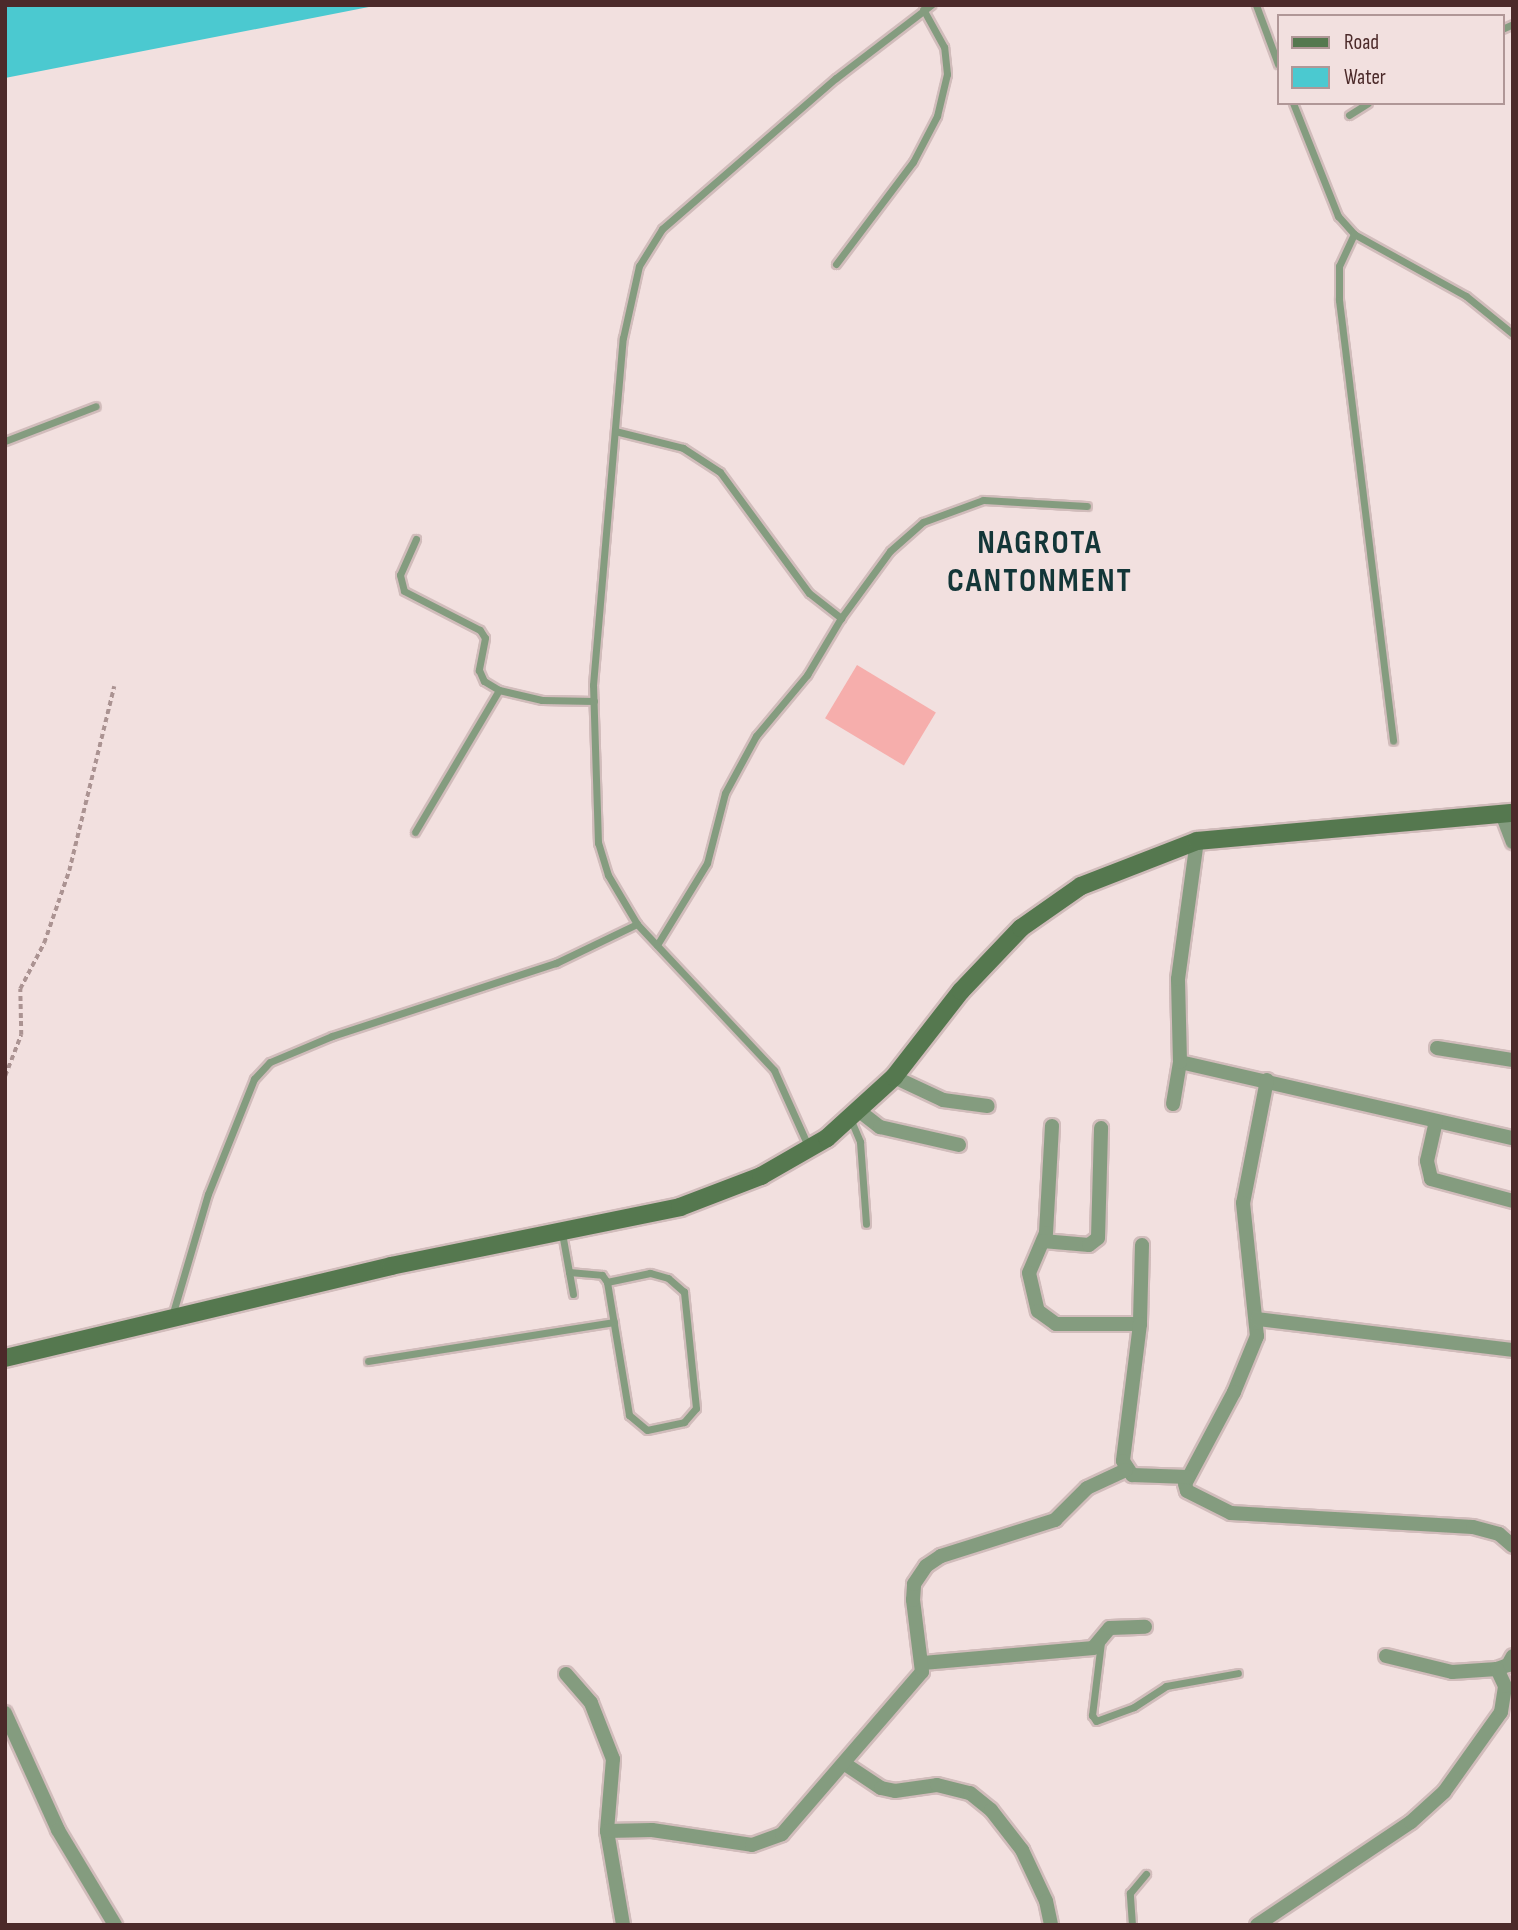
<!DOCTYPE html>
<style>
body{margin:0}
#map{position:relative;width:1518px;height:1930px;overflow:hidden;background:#f2e0df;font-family:"Sofia Sans Condensed",sans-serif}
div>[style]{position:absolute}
.green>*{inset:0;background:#f6aeac;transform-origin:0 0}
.water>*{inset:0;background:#4bc9d0}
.path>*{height:3.5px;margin-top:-1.75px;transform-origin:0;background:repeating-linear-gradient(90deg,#ab9392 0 5px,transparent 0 8.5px)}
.roads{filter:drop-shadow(2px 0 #d1bcbb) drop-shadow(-2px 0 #d1bcbb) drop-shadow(0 2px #d1bcbb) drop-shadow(0 -2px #d1bcbb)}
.lane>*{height:7px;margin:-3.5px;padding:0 3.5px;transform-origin:3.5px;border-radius:3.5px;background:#849c7f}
.street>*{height:14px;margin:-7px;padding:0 7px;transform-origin:7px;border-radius:7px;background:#849c7f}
.secondary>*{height:18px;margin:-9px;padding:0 9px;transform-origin:9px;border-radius:9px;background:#55784f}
span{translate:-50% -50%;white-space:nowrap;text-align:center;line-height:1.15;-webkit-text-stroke:6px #f2e0df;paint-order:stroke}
.district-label{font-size:33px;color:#133638;font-weight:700;letter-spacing:2px}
.frame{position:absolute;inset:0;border:7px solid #4c2a2a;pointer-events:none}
.legend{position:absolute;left:1277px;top:14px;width:228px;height:91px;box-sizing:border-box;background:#f2e0df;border:2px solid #b09797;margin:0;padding:9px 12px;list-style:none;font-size:21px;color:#4c2a2a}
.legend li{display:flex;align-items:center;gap:14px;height:35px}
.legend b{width:35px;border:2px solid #b09797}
</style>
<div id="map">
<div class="green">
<div style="left:857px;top:665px;width:92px;height:62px;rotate:31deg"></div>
</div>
<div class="water">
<div style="clip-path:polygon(5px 5px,379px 5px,5px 78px)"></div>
</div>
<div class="path">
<div style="left:5px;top:1076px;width:44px;rotate:-68.7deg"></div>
<div style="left:21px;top:1035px;width:46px;rotate:-91.2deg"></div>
<div style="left:20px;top:989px;width:52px;rotate:-62.4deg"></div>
<div style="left:44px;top:943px;width:76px;rotate:-70.9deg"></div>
<div style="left:69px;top:871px;width:190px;rotate:-76.3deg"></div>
</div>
<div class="roads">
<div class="lane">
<div style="left:1256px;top:5px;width:63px;rotate:69.6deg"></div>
<div style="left:1502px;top:29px;width:12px;rotate:-24deg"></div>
<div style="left:1293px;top:103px;width:122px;rotate:68.3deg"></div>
<div style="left:1338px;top:216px;width:24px;rotate:48deg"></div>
<div style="left:1354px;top:234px;width:128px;rotate:29deg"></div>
<div style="left:1466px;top:296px;width:60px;rotate:39deg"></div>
<div style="left:1349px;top:115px;width:22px;rotate:-32deg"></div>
<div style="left:1354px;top:234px;width:35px;rotate:115deg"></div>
<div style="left:1339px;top:266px;width:34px;rotate:90deg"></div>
<div style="left:1339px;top:300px;width:444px;rotate:83deg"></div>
<div style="left:836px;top:264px;width:128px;rotate:-53deg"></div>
<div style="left:913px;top:162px;width:52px;rotate:-62.4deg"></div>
<div style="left:937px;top:116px;width:43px;rotate:-76.6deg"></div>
<div style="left:947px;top:74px;width:27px;rotate:-96deg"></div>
<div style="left:944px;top:47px;width:43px;rotate:-118.9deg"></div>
<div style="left:615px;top:431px;width:70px;rotate:14deg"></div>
<div style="left:683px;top:448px;width:44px;rotate:33deg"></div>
<div style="left:720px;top:472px;width:150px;rotate:53.7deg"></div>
<div style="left:809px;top:593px;width:41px;rotate:38deg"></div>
<div style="left:5px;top:441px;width:97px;rotate:-21deg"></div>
<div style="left:416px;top:539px;width:39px;rotate:114deg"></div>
<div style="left:400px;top:575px;width:16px;rotate:76deg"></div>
<div style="left:404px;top:591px;width:85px;rotate:27.2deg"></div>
<div style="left:480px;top:630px;width:9px;rotate:58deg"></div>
<div style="left:485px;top:638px;width:33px;rotate:101deg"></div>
<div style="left:479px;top:670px;width:12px;rotate:66deg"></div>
<div style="left:484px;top:681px;width:17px;rotate:31deg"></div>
<div style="left:499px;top:690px;width:44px;rotate:13.1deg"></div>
<div style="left:542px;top:700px;width:52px;rotate:1.1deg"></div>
<div style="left:415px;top:832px;width:165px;rotate:-59.4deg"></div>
<div style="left:657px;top:945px;width:96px;rotate:-58.6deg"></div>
<div style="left:707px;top:863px;width:72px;rotate:-75.6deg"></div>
<div style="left:725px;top:793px;width:65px;rotate:-61.5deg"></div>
<div style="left:756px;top:736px;width:80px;rotate:-50.1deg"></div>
<div style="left:807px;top:675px;width:66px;rotate:-59.2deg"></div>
<div style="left:841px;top:618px;width:83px;rotate:-53.8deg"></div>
<div style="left:890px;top:551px;width:44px;rotate:-41.3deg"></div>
<div style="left:923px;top:522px;width:64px;rotate:-20.1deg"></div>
<div style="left:983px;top:500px;width:104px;rotate:3.3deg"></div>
<div style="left:850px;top:1118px;width:26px;rotate:67deg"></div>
<div style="left:860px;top:1142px;width:82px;rotate:85.8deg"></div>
<div style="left:809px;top:1148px;width:85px;rotate:-114.2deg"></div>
<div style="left:774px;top:1070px;width:200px;rotate:-133.2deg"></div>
<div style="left:637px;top:924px;width:57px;rotate:-120.6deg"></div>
<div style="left:608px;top:875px;width:34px;rotate:-107deg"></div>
<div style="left:598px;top:843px;width:158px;rotate:-91.8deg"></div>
<div style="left:593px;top:685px;width:348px;rotate:-85.1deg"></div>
<div style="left:623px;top:338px;width:74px;rotate:-77.5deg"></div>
<div style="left:639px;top:266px;width:44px;rotate:-58.1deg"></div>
<div style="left:662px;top:229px;width:230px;rotate:-41deg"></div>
<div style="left:836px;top:78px;width:120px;rotate:-37.5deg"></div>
<div style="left:562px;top:1233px;width:62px;rotate:79.8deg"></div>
<div style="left:569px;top:1272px;width:33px;rotate:5deg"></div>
<div style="left:602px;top:1275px;width:9px;rotate:54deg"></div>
<div style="left:607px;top:1282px;width:135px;rotate:80.6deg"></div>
<div style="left:629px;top:1415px;width:23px;rotate:40deg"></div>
<div style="left:647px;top:1430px;width:38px;rotate:-12deg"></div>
<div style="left:684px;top:1422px;width:18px;rotate:-49deg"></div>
<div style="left:696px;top:1408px;width:117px;rotate:-95.9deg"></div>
<div style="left:684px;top:1292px;width:21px;rotate:-139deg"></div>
<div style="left:668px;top:1278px;width:19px;rotate:-164deg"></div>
<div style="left:650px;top:1273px;width:44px;rotate:168.2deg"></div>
<div style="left:172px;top:1316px;width:127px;rotate:-73.6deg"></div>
<div style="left:208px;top:1194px;width:124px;rotate:-68.2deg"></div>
<div style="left:254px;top:1079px;width:23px;rotate:-47deg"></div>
<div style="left:270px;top:1062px;width:67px;rotate:-22.8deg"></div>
<div style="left:332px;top:1036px;width:236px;rotate:-18.1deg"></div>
<div style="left:556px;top:963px;width:90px;rotate:-25.7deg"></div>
<div style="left:368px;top:1361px;width:249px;rotate:-9deg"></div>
<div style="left:1101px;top:1642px;width:74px;rotate:97deg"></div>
<div style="left:1092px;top:1715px;width:7px;rotate:56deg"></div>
<div style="left:1096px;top:1721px;width:40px;rotate:-20.2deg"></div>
<div style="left:1134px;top:1707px;width:38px;rotate:-33deg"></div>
<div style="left:1166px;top:1686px;width:73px;rotate:-10.2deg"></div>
<div style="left:1132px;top:1925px;width:32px;rotate:-94deg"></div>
<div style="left:1130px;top:1893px;width:25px;rotate:-50deg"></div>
</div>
<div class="street">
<div style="left:1502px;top:814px;width:30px;rotate:69deg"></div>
<div style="left:1437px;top:1048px;width:77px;rotate:9deg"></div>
<div style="left:1180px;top:1062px;width:342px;rotate:12.9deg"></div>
<div style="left:894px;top:1077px;width:54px;rotate:25.1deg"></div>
<div style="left:943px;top:1100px;width:45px;rotate:7.6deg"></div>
<div style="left:1267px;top:1080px;width:125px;rotate:101deg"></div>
<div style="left:1243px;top:1203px;width:134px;rotate:84deg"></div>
<div style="left:1257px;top:1336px;width:61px;rotate:112.3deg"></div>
<div style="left:1234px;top:1392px;width:104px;rotate:118deg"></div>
<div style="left:1185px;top:1484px;width:7px;rotate:74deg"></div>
<div style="left:1187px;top:1491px;width:49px;rotate:26.6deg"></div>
<div style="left:1231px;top:1513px;width:242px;rotate:3.3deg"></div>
<div style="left:1473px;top:1527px;width:27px;rotate:15deg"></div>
<div style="left:1499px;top:1534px;width:18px;rotate:41deg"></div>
<div style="left:1173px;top:1104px;width:43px;rotate:-80.5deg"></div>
<div style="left:1180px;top:1062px;width:83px;rotate:-91.4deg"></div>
<div style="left:1178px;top:979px;width:139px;rotate:-82.2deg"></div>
<div style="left:858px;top:1110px;width:28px;rotate:38deg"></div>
<div style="left:880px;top:1127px;width:81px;rotate:12.8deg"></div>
<div style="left:1436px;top:1121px;width:41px;rotate:102.7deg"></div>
<div style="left:1427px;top:1161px;width:18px;rotate:77deg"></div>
<div style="left:1431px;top:1179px;width:85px;rotate:15deg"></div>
<div style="left:1052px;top:1126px;width:107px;rotate:93.2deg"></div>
<div style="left:1046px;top:1233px;width:43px;rotate:113deg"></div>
<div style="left:1029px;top:1273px;width:39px;rotate:77deg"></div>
<div style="left:1038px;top:1311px;width:22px;rotate:36deg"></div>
<div style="left:1056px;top:1324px;width:84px"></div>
<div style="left:1043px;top:1241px;width:46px;rotate:5deg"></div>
<div style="left:1089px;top:1245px;width:11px;rotate:-38deg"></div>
<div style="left:1098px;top:1238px;width:110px;rotate:-88.4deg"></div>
<div style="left:1142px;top:1245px;width:79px;rotate:91.5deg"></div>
<div style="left:1140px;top:1324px;width:138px;rotate:97.1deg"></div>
<div style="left:1123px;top:1461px;width:17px;rotate:57deg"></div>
<div style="left:1132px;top:1475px;width:56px;rotate:2deg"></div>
<div style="left:1257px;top:1319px;width:258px;rotate:6.9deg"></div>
<div style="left:1386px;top:1656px;width:68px;rotate:13.6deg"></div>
<div style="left:1452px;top:1672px;width:45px;rotate:-3.8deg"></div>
<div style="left:1497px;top:1669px;width:12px;rotate:-20deg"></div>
<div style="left:1508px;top:1665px;width:10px;rotate:-61deg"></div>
<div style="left:923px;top:1663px;width:171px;rotate:-5deg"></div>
<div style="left:1093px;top:1648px;width:26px;rotate:-50deg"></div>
<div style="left:1110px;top:1628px;width:35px;rotate:-2deg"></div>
<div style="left:566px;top:1674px;width:38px;rotate:49deg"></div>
<div style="left:591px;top:1703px;width:60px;rotate:68.6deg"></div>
<div style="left:613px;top:1759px;width:72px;rotate:94.8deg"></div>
<div style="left:607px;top:1831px;width:95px;rotate:80.3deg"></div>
<div style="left:5px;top:1713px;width:128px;rotate:65.6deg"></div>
<div style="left:58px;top:1830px;width:111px;rotate:59deg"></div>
<div style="left:845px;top:1764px;width:43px;rotate:33.7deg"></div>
<div style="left:881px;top:1788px;width:14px;rotate:12deg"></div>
<div style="left:895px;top:1791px;width:42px;rotate:-8.1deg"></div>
<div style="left:937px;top:1785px;width:34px;rotate:14deg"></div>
<div style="left:970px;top:1793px;width:27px;rotate:39deg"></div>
<div style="left:991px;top:1810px;width:51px;rotate:52.2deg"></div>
<div style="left:1022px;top:1850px;width:56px;rotate:64.8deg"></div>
<div style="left:1046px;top:1901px;width:25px;rotate:78deg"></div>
<div style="left:607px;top:1831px;width:45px;rotate:-1.3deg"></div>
<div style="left:652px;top:1830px;width:101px;rotate:8.5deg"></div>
<div style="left:752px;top:1845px;width:32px;rotate:-20deg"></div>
<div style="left:782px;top:1834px;width:214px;rotate:-49.2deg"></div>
<div style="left:922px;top:1672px;width:73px;rotate:-97.1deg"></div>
<div style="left:913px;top:1600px;width:16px;rotate:-86deg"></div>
<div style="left:914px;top:1584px;width:22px;rotate:-56deg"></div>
<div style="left:926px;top:1566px;width:18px;rotate:-34deg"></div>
<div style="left:941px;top:1556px;width:120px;rotate:-17.5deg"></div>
<div style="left:1055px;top:1520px;width:45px;rotate:-45deg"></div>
<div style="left:1087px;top:1488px;width:43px;rotate:-24.8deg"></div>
<div style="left:1257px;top:1925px;width:185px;rotate:-33.8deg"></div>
<div style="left:1411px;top:1822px;width:45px;rotate:-42.3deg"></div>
<div style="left:1444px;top:1792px;width:98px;rotate:-54.5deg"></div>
<div style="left:1501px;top:1712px;width:26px;rotate:-81deg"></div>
<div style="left:1505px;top:1686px;width:19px;rotate:-115deg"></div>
</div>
<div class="secondary">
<div style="left:5px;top:1358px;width:397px;rotate:-13.4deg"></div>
<div style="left:391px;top:1266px;width:295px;rotate:-11.5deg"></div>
<div style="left:680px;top:1207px;width:87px;rotate:-20.9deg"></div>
<div style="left:761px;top:1176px;width:76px;rotate:-29.9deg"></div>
<div style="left:827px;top:1138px;width:91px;rotate:-42.3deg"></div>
<div style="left:894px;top:1077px;width:109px;rotate:-52.1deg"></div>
<div style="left:961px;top:991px;width:87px;rotate:-46.4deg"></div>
<div style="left:1021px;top:928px;width:73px;rotate:-35deg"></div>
<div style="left:1081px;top:886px;width:124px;rotate:-21.2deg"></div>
<div style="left:1197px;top:841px;width:317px;rotate:-5.1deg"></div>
</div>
</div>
<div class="district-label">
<span style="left:1040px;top:563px">NAGROTA<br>CANTONMENT</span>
</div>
<div class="frame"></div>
<ul class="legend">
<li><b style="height:9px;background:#55784f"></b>Road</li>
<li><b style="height:19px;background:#4bc9d0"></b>Water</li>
</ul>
</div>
